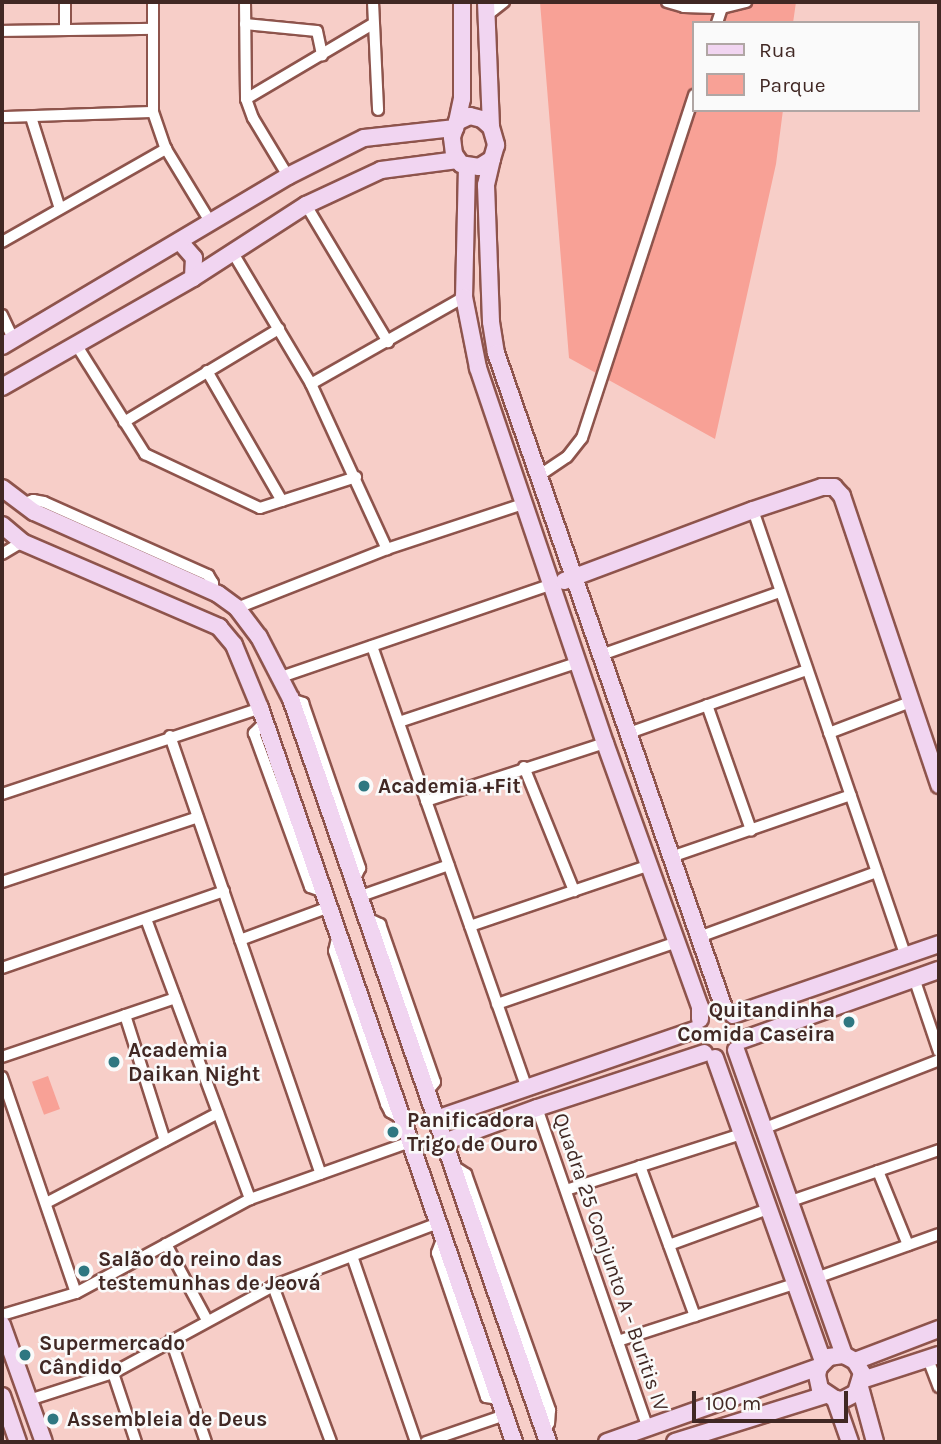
<!DOCTYPE html>
<meta charset="utf-8">
<style>
body{margin:0}
#map{position:relative;width:941px;height:1444px;overflow:hidden;background:#f7cec8;font-family:Karla,sans-serif}
div>[style]{position:absolute}
.green>*{inset:0;background:#f8a196;transform-origin:0 0}
.roads{filter:drop-shadow(2px 0 #8e544c) drop-shadow(-2px 0 #8e544c) drop-shadow(0 2px #8e544c) drop-shadow(0 -2px #8e544c)}
.street>*{height:10px;margin:-5px;padding:0 5px;transform-origin:5px;border-radius:5px;background:#fff}
.secondary>*{height:16px;margin:-8px;padding:0 8px;transform-origin:8px;border-radius:8px;background:#f1d5f1}
.dots>*{width:19px;height:19px;translate:-50% -50%;box-sizing:border-box;border:4px solid #fafafa;border-radius:50%}
span{translate:-50% -50%;white-space:nowrap;text-align:center;line-height:1.15;-webkit-text-stroke:5px #fafafa;paint-order:stroke}
.poi-label{font-size:21px;color:#412824;font-weight:700}
.left{translate:0 -50%;text-align:left}
.right{translate:-100% -50%;text-align:right}
.street-label{font-size:21px;color:#412824}
.frame{position:absolute;inset:0;border:4px solid #412824;pointer-events:none}
.legend{position:absolute;left:692px;top:21px;width:228px;height:91px;box-sizing:border-box;background:#fafafa;border:2px solid #b0a6a4;margin:0;padding:9px 12px;list-style:none;font-size:21px;color:#412824}
.legend li{display:flex;align-items:center;gap:14px;height:35px}
.legend b{width:35px;border:2px solid #b0a6a4}
.scale{position:absolute;left:692px;top:1391px;width:156px;height:32px;box-sizing:border-box;border:4px solid #412824;border-top:0;padding-left:9px;font-size:21px;line-height:24px;white-space:nowrap;color:#412824;-webkit-text-stroke:5px #fafafa;paint-order:stroke}
</style>
<div id="map">
<div class="green">
<div style="clip-path:polygon(540px 2px,796px 2px,793px 23px,694px 23px,694px 110px,783px 110px,776px 164px,715px 439px,569px 358px)"></div>
<div style="left:48px;top:1076px;width:35px;height:17px;rotate:70deg"></div>
</div>
<div class="roads">
<div class="street">
<div style="left:65px;top:2px;width:28px;rotate:90deg"></div>
<div style="left:153px;top:2px;width:110px;rotate:90deg"></div>
<div style="left:153px;top:112px;width:39px;rotate:71deg"></div>
<div style="left:166px;top:149px;width:87px;rotate:58.7deg"></div>
<div style="left:245px;top:2px;width:97px;rotate:89.4deg"></div>
<div style="left:246px;top:99px;width:20px;rotate:70deg"></div>
<div style="left:253px;top:118px;width:68px;rotate:58.9deg"></div>
<div style="left:373px;top:2px;width:108px;rotate:87.3deg"></div>
<div style="left:667px;top:2px;width:18px;rotate:16deg"></div>
<div style="left:684px;top:7px;width:38px;rotate:2deg"></div>
<div style="left:722px;top:8px;width:25px;rotate:-14deg"></div>
<div style="left:486px;top:16px;width:23px;rotate:-38deg"></div>
<div style="left:717px;top:23px;width:22px;rotate:-72deg"></div>
<div style="left:245px;top:24px;width:72px;rotate:5.6deg"></div>
<div style="left:317px;top:31px;width:25px;rotate:78deg"></div>
<div style="left:2px;top:31px;width:151px;rotate:-0.8deg"></div>
<div style="left:246px;top:99px;width:147px;rotate:-30.6deg"></div>
<div style="left:2px;top:117px;width:151px;rotate:-1.9deg"></div>
<div style="left:31px;top:117px;width:96px;rotate:72.5deg"></div>
<div style="left:306px;top:205px;width:160px;rotate:59.1deg"></div>
<div style="left:2px;top:242px;width:189px;rotate:-29.6deg"></div>
<div style="left:233px;top:253px;width:152px;rotate:59.2deg"></div>
<div style="left:311px;top:384px;width:182px;rotate:65.3deg"></div>
<div style="left:2px;top:315px;width:26px;rotate:65deg"></div>
<div style="left:77px;top:346px;width:128px;rotate:57.8deg"></div>
<div style="left:145px;top:454px;width:127px;rotate:25.2deg"></div>
<div style="left:260px;top:508px;width:101px;rotate:-17.9deg"></div>
<div style="left:207px;top:371px;width:150px;rotate:60deg"></div>
<div style="left:311px;top:384px;width:176px;rotate:-29.6deg"></div>
<div style="left:124px;top:422px;width:181px;rotate:-31deg"></div>
<div style="left:540px;top:475px;width:32px;rotate:-34deg"></div>
<div style="left:567px;top:457px;width:24px;rotate:-52deg"></div>
<div style="left:582px;top:438px;width:361px;rotate:-71.9deg"></div>
<div style="left:22px;top:504px;width:12px;rotate:-20deg"></div>
<div style="left:33px;top:500px;width:11px;rotate:10deg"></div>
<div style="left:44px;top:502px;width:180px;rotate:24deg"></div>
<div style="left:208px;top:575px;width:9px;rotate:58deg"></div>
<div style="left:213px;top:583px;width:9px;rotate:90deg"></div>
<div style="left:753px;top:510px;width:472px;rotate:71.1deg"></div>
<div style="left:2px;top:554px;width:23px;rotate:-31deg"></div>
<div style="left:237px;top:608px;width:161px;rotate:-21.5deg"></div>
<div style="left:387px;top:549px;width:143px;rotate:-18.3deg"></div>
<div style="left:372px;top:646px;width:466px;rotate:70.7deg"></div>
<div style="left:601px;top:655px;width:190px;rotate:-19.4deg"></div>
<div style="left:281px;top:677px;width:287px;rotate:-18.9deg"></div>
<div style="left:291px;top:699px;width:13px;rotate:18deg"></div>
<div style="left:303px;top:703px;width:175px;rotate:70.9deg"></div>
<div style="left:360px;top:868px;width:17px;rotate:115deg"></div>
<div style="left:707px;top:705px;width:133px;rotate:70.6deg"></div>
<div style="left:265px;top:722px;width:16px;rotate:135deg"></div>
<div style="left:254px;top:733px;width:164px;rotate:70deg"></div>
<div style="left:310px;top:887px;width:15px;rotate:20deg"></div>
<div style="left:399px;top:722px;width:190px;rotate:-18.4deg"></div>
<div style="left:629px;top:733px;width:189px;rotate:-19.5deg"></div>
<div style="left:829px;top:733px;width:87px;rotate:-20.9deg"></div>
<div style="left:170px;top:736px;width:463px;rotate:71deg"></div>
<div style="left:524px;top:767px;width:134px;rotate:68deg"></div>
<div style="left:2px;top:794px;width:272px;rotate:-18.4deg"></div>
<div style="left:426px;top:801px;width:188px;rotate:-18deg"></div>
<div style="left:671px;top:857px;width:190px;rotate:-19deg"></div>
<div style="left:2px;top:882px;width:206px;rotate:-18.3deg"></div>
<div style="left:358px;top:897px;width:96px;rotate:-19.4deg"></div>
<div style="left:365px;top:917px;width:17px;rotate:25deg"></div>
<div style="left:380px;top:924px;width:167px;rotate:70.8deg"></div>
<div style="left:435px;top:1082px;width:14px;rotate:129deg"></div>
<div style="left:146px;top:919px;width:299px;rotate:69.6deg"></div>
<div style="left:470px;top:926px;width:190px;rotate:-18.7deg"></div>
<div style="left:338px;top:934px;width:17px;rotate:103deg"></div>
<div style="left:334px;top:951px;width:162px;rotate:71.2deg"></div>
<div style="left:386px;top:1104px;width:9px;rotate:63deg"></div>
<div style="left:390px;top:1112px;width:14px;rotate:30deg"></div>
<div style="left:699px;top:937px;width:189px;rotate:-20.1deg"></div>
<div style="left:240px;top:940px;width:95px;rotate:-20.3deg"></div>
<div style="left:2px;top:968px;width:235px;rotate:-19.1deg"></div>
<div style="left:914px;top:978px;width:78px;rotate:71.3deg"></div>
<div style="left:497px;top:1004px;width:190px;rotate:-19deg"></div>
<div style="left:125px;top:1015px;width:132px;rotate:72.4deg"></div>
<div style="left:2px;top:1057px;width:183px;rotate:-18.8deg"></div>
<div style="left:2px;top:1077px;width:228px;rotate:71.1deg"></div>
<div style="left:537px;top:1108px;width:339px;rotate:70.9deg"></div>
<div style="left:765px;top:1128px;width:187px;rotate:-21.3deg"></div>
<div style="left:452px;top:1165px;width:17px;rotate:33deg"></div>
<div style="left:466px;top:1174px;width:251px;rotate:70.4deg"></div>
<div style="left:550px;top:1410px;width:13px;rotate:94deg"></div>
<div style="left:549px;top:1423px;width:10px;rotate:119deg"></div>
<div style="left:640px;top:1166px;width:160px;rotate:69.9deg"></div>
<div style="left:878px;top:1171px;width:80px;rotate:67.9deg"></div>
<div style="left:566px;top:1190px;width:185px;rotate:-17.7deg"></div>
<div style="left:791px;top:1201px;width:157px;rotate:-19deg"></div>
<div style="left:46px;top:1203px;width:194px;rotate:-27.6deg"></div>
<div style="left:443px;top:1237px;width:17px;rotate:111deg"></div>
<div style="left:437px;top:1253px;width:152px;rotate:71.2deg"></div>
<div style="left:486px;top:1397px;width:13px;rotate:9deg"></div>
<div style="left:166px;top:1244px;width:86px;rotate:61.7deg"></div>
<div style="left:669px;top:1245px;width:105px;rotate:-20deg"></div>
<div style="left:352px;top:1256px;width:197px;rotate:71deg"></div>
<div style="left:819px;top:1277px;width:127px;rotate:-19.7deg"></div>
<div style="left:273px;top:1286px;width:166px;rotate:69.6deg"></div>
<div style="left:2px;top:1315px;width:77px;rotate:-16.6deg"></div>
<div style="left:76px;top:1293px;width:198px;rotate:-28.4deg"></div>
<div style="left:250px;top:1199px;width:170px;rotate:-19.6deg"></div>
<div style="left:171px;top:1340px;width:108px;rotate:71.1deg"></div>
<div style="left:618px;top:1341px;width:185px;rotate:-17.9deg"></div>
<div style="left:928px;top:1359px;width:30px;rotate:69deg"></div>
<div style="left:113px;top:1373px;width:73px;rotate:71.6deg"></div>
<div style="left:29px;top:1400px;width:88px;rotate:-17.8deg"></div>
<div style="left:113px;top:1373px;width:182px;rotate:-28.5deg"></div>
<div style="left:273px;top:1286px;width:177px;rotate:-20.9deg"></div>
<div style="left:426px;top:1442px;width:83px;rotate:-18.9deg"></div>
</div>
<div class="secondary">
<div style="left:486px;top:2px;width:125px;rotate:87.7deg"></div>
<div style="left:470px;top:116px;width:12px;rotate:14deg"></div>
<div style="left:482px;top:119px;width:12px;rotate:42deg"></div>
<div style="left:491px;top:127px;width:19px;rotate:74deg"></div>
<div style="left:496px;top:145px;width:15px;rotate:106deg"></div>
<div style="left:492px;top:159px;width:15px;rotate:148deg"></div>
<div style="left:479px;top:167px;width:18px;rotate:-171deg"></div>
<div style="left:461px;top:164px;width:12px;rotate:-125deg"></div>
<div style="left:454px;top:154px;width:17px;rotate:-97deg"></div>
<div style="left:452px;top:137px;width:16px;rotate:-72deg"></div>
<div style="left:457px;top:122px;width:14px;rotate:-25deg"></div>
<div style="left:457px;top:122px;width:24px;rotate:-78deg"></div>
<div style="left:462px;top:99px;width:97px;rotate:-90deg"></div>
<div style="left:492px;top:159px;width:27px;rotate:103deg"></div>
<div style="left:486px;top:185px;width:137px;rotate:87.9deg"></div>
<div style="left:491px;top:322px;width:31px;rotate:81deg"></div>
<div style="left:496px;top:353px;width:697px;rotate:70.81deg"></div>
<div style="left:467px;top:166px;width:131px;rotate:91.3deg"></div>
<div style="left:464px;top:297px;width:72px;rotate:78.8deg"></div>
<div style="left:478px;top:368px;width:396px;rotate:71.3deg"></div>
<div style="left:605px;top:743px;width:281px;rotate:70.2deg"></div>
<div style="left:700px;top:1007px;width:12px;rotate:90deg"></div>
<div style="left:181px;top:243px;width:20px;rotate:49deg"></div>
<div style="left:194px;top:258px;width:20px;rotate:93deg"></div>
<div style="left:2px;top:346px;width:333px;rotate:-30.7deg"></div>
<div style="left:288px;top:176px;width:85px;rotate:-26.6deg"></div>
<div style="left:364px;top:138px;width:92px;rotate:-6.3deg"></div>
<div style="left:2px;top:387px;width:220px;rotate:-29.7deg"></div>
<div style="left:193px;top:278px;width:135px;rotate:-32.9deg"></div>
<div style="left:306px;top:205px;width:83px;rotate:-25deg"></div>
<div style="left:381px;top:170px;width:77px;rotate:-7.5deg"></div>
<div style="left:2px;top:488px;width:40px;rotate:37deg"></div>
<div style="left:34px;top:512px;width:201px;rotate:24deg"></div>
<div style="left:218px;top:594px;width:24px;rotate:36deg"></div>
<div style="left:237px;top:608px;width:36px;rotate:53deg"></div>
<div style="left:259px;top:637px;width:70px;rotate:62.7deg"></div>
<div style="left:291px;top:699px;width:786px;rotate:70.92deg"></div>
<div style="left:2px;top:525px;width:26px;rotate:40deg"></div>
<div style="left:22px;top:542px;width:215px;rotate:23.3deg"></div>
<div style="left:219px;top:627px;width:23px;rotate:50deg"></div>
<div style="left:234px;top:645px;width:68px;rotate:67.6deg"></div>
<div style="left:260px;top:708px;width:777px;rotate:70.91deg"></div>
<div style="left:564px;top:581px;width:202px;rotate:-20.6deg"></div>
<div style="left:753px;top:510px;width:73px;rotate:-18.4deg"></div>
<div style="left:822px;top:487px;width:12px"></div>
<div style="left:834px;top:487px;width:12px;rotate:48deg"></div>
<div style="left:842px;top:496px;width:305px;rotate:71.4deg"></div>
<div style="left:733px;top:1015px;width:218px;rotate:-19deg"></div>
<div style="left:742px;top:1040px;width:209px;rotate:-19.6deg"></div>
<div style="left:736px;top:1050px;width:324px;rotate:70.5deg"></div>
<div style="left:844px;top:1355px;width:13px;rotate:29deg"></div>
<div style="left:855px;top:1361px;width:14px;rotate:60deg"></div>
<div style="left:862px;top:1373px;width:21px;rotate:107deg"></div>
<div style="left:856px;top:1393px;width:16px;rotate:153deg"></div>
<div style="left:842px;top:1400px;width:7px;rotate:-172deg"></div>
<div style="left:835px;top:1399px;width:18px;rotate:-146deg"></div>
<div style="left:820px;top:1389px;width:14px;rotate:-102deg"></div>
<div style="left:817px;top:1375px;width:8px;rotate:-76deg"></div>
<div style="left:819px;top:1367px;width:14px;rotate:-45deg"></div>
<div style="left:829px;top:1357px;width:15px;rotate:-8deg"></div>
<div style="left:715px;top:1058px;width:322px;rotate:70.4deg"></div>
<div style="left:436px;top:1119px;width:274px;rotate:-19deg"></div>
<div style="left:444px;top:1142px;width:99px;rotate:-20.1deg"></div>
<div style="left:537px;top:1108px;width:176px;rotate:-18.2deg"></div>
<div style="left:2px;top:1325px;width:124px;rotate:70.3deg"></div>
<div style="left:855px;top:1361px;width:90px;rotate:-20.9deg"></div>
<div style="left:862px;top:1380px;width:81px;rotate:-18deg"></div>
<div style="left:860px;top:1387px;width:57px;rotate:74.7deg"></div>
<div style="left:2px;top:1396px;width:49px;rotate:70.8deg"></div>
<div style="left:835px;top:1399px;width:46px;rotate:70.8deg"></div>
<div style="left:607px;top:1442px;width:225px;rotate:-19.5deg"></div>
<div style="left:675px;top:1442px;width:157px;rotate:-17.4deg"></div>
</div>
</div>
<div class="dots">
<div style="left:364px;top:786px;background:#2f7781"></div>
<div style="left:849px;top:1022px;background:#2f7781"></div>
<div style="left:114px;top:1062px;background:#2f7781"></div>
<div style="left:393px;top:1132px;background:#2f7781"></div>
<div style="left:84px;top:1271px;background:#2f7781"></div>
<div style="left:25px;top:1355px;background:#2f7781"></div>
<div style="left:53px;top:1419px;background:#2f7781"></div>
</div>
<div class="poi-label">
<span class="left" style="left:378px;top:786px">Academia +Fit</span>
<span class="right" style="left:835px;top:1022px">Quitandinha<br>Comida Caseira</span>
<span class="left" style="left:128px;top:1062px">Academia<br>Daikan Night</span>
<span class="left" style="left:407px;top:1132px">Panificadora<br>Trigo de Ouro</span>
<span class="left" style="left:98px;top:1271px">Salão do reino das<br>testemunhas de Jeová</span>
<span class="left" style="left:39px;top:1355px">Supermercado<br>Cândido</span>
<span class="left" style="left:67px;top:1419px">Assembleia de Deus</span>
</div>
<div class="street-label">
<span style="left:611px;top:1262px;rotate:71deg">Quadra 25 Conjunto A - Buritis IV</span>
</div>
<div class="frame"></div>
<ul class="legend">
<li><b style="height:9px;background:#f1d5f1"></b>Rua</li>
<li><b style="height:19px;background:#f8a196"></b>Parque</li>
</ul>
<div class="scale">100 m</div>
</div>
